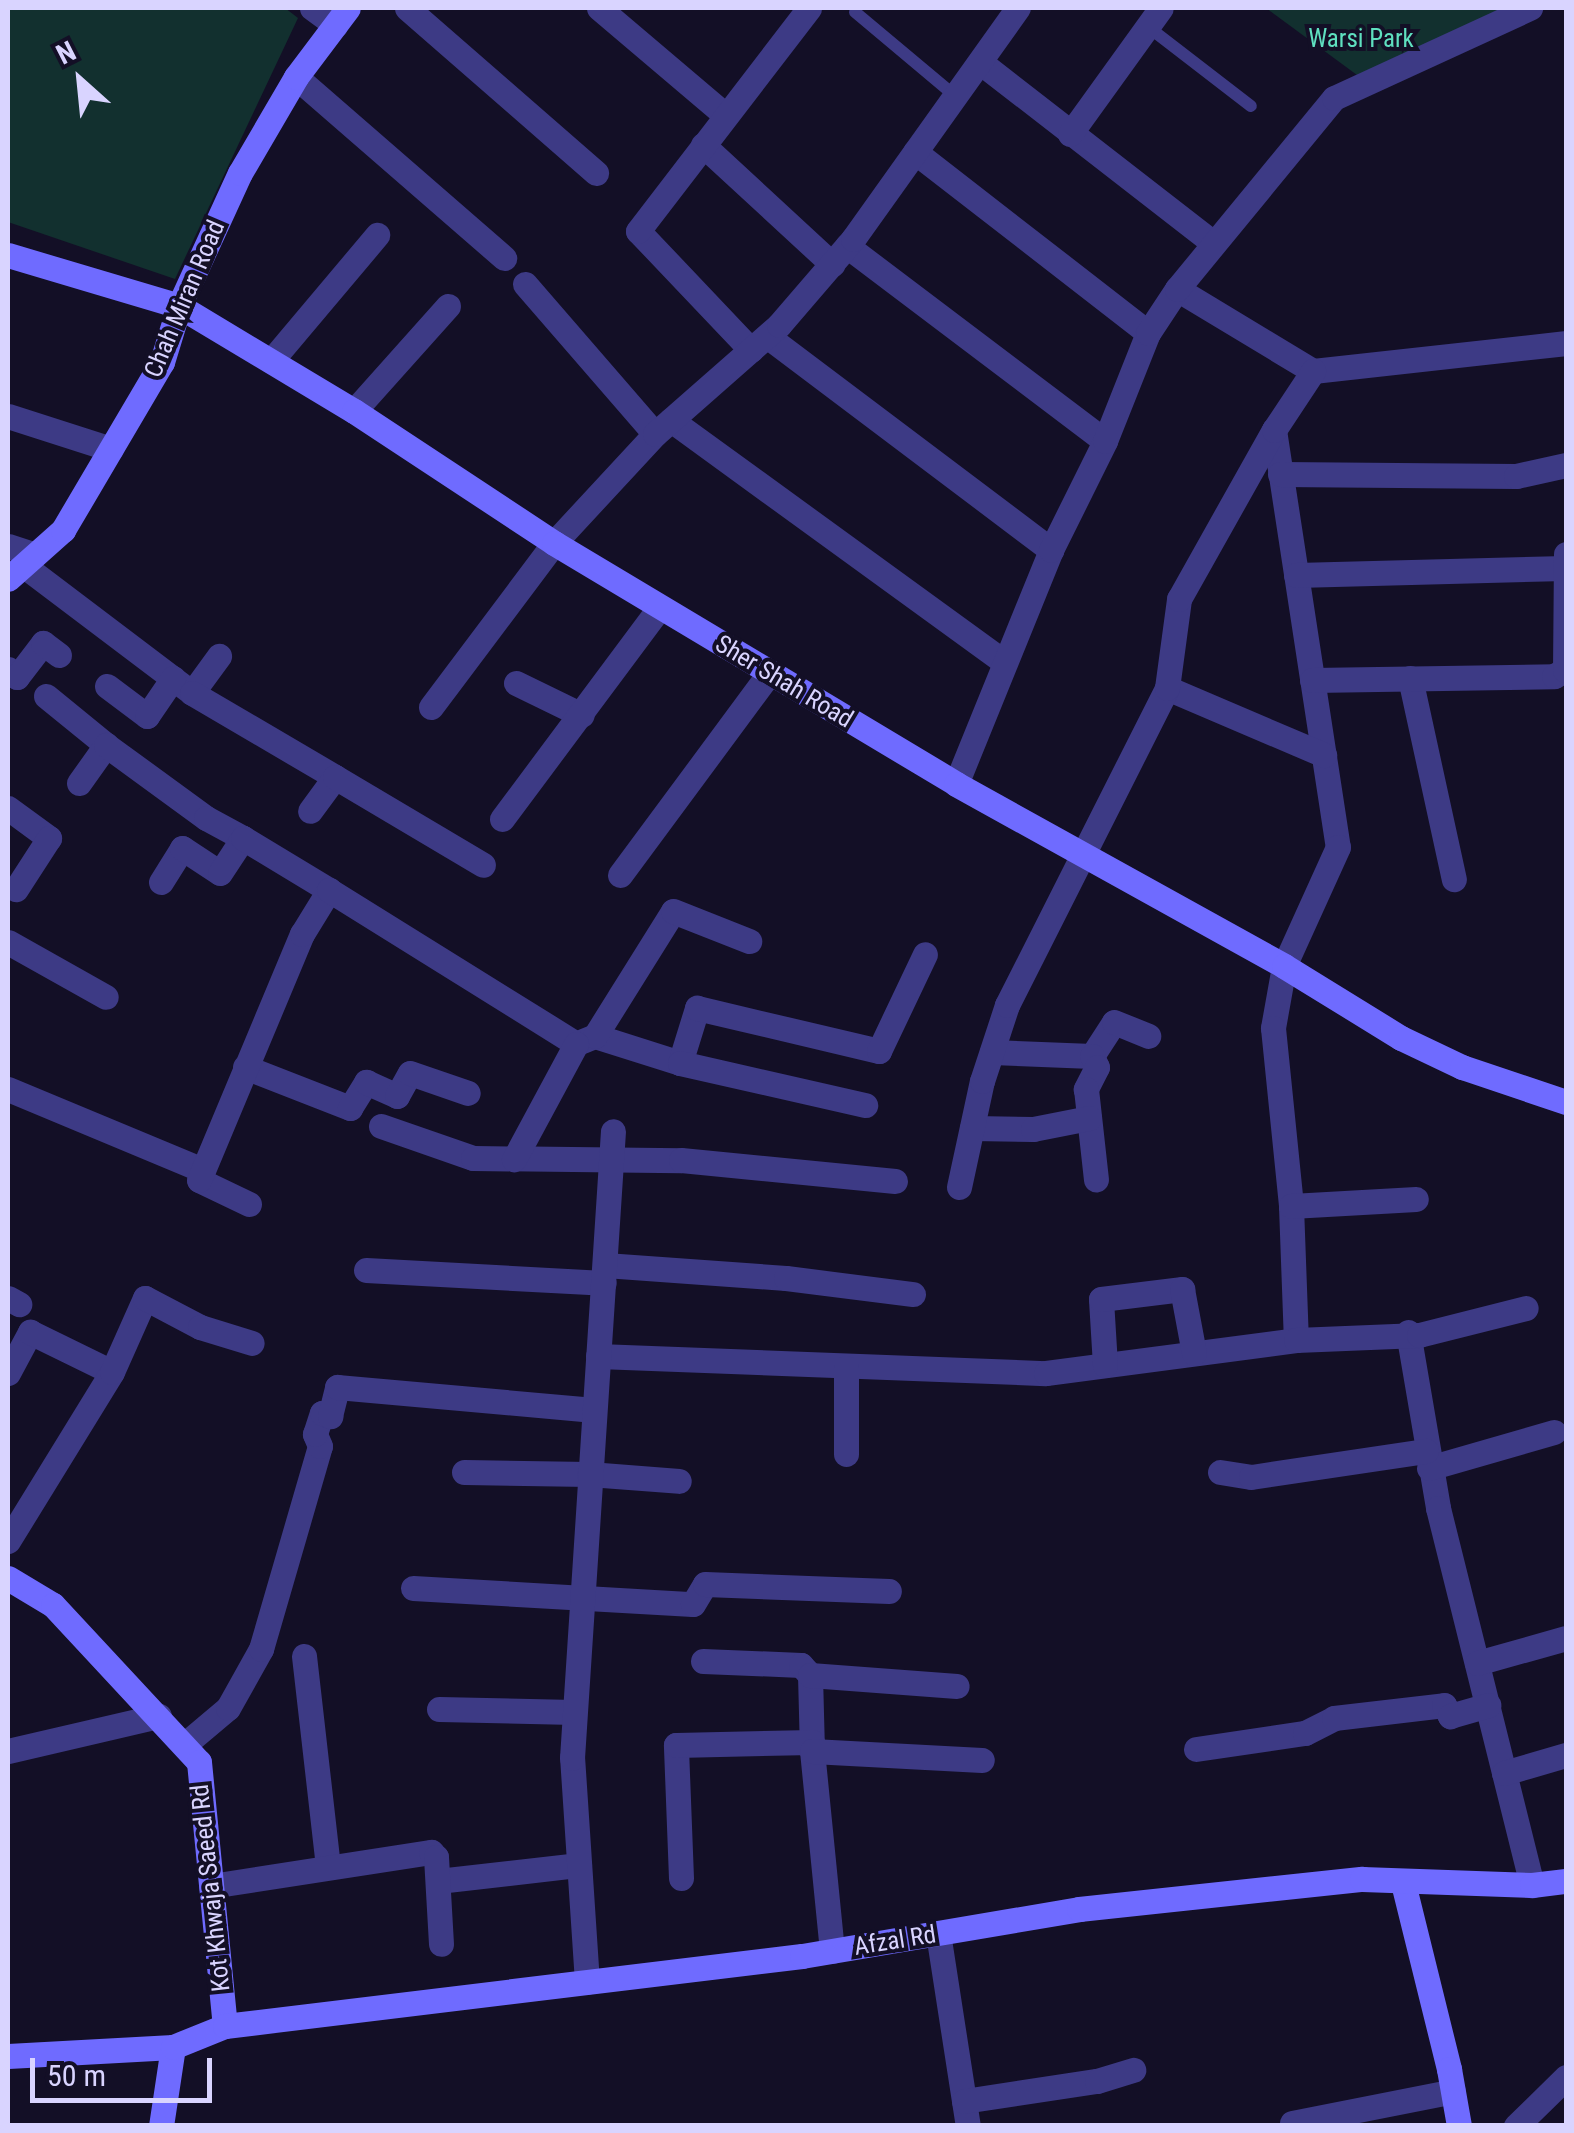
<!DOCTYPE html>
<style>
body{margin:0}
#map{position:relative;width:1574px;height:2133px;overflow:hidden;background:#130f26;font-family:"Roboto Condensed",sans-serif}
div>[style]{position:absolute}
.green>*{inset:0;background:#12302f}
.lane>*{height:12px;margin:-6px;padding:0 6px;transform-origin:6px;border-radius:6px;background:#3d3a85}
.street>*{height:25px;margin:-12.5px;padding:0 12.5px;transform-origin:12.5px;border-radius:12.5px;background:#3d3a85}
.secondary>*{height:25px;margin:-12.5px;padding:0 12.5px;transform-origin:12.5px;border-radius:12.5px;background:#6f6bff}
span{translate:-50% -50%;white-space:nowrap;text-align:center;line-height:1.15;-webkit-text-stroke:8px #130f26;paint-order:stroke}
.park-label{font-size:25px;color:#5fe0c0}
.street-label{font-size:25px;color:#d9d4ff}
.frame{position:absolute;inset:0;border:10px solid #d9d4ff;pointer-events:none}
.north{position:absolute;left:30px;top:30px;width:100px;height:100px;-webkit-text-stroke:8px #130f26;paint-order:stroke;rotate:333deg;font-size:28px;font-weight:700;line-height:40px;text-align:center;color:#d9d4ff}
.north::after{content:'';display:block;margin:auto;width:35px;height:45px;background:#d9d4ff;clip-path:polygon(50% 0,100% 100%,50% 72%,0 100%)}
.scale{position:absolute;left:30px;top:2058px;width:182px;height:45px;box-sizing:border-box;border:5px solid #d9d4ff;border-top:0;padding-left:12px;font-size:30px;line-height:35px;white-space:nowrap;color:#d9d4ff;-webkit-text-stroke:8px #130f26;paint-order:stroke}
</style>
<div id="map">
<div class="green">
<div style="clip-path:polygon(8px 8px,285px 8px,298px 18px,175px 279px,8px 222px)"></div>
<div style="clip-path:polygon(1266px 8px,1517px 8px,1357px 75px)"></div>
</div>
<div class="lane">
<div style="left:855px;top:12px;width:131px;rotate:40deg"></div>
<div style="left:1147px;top:26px;width:131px;rotate:37.6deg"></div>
</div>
<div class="street">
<div style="left:312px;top:8px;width:29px;rotate:36deg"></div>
<div style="left:407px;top:8px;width:251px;rotate:41.1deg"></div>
<div style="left:599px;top:8px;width:165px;rotate:40.3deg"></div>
<div style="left:980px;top:62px;width:295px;rotate:37.8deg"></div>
<div style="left:296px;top:77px;width:276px;rotate:41deg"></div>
<div style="left:1070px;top:134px;width:155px;rotate:-54.2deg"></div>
<div style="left:703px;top:145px;width:176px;rotate:42.7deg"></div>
<div style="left:915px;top:152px;width:295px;rotate:37.8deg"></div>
<div style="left:847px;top:246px;width:323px;rotate:37.1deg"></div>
<div style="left:525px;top:284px;width:198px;rotate:49.1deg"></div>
<div style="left:1177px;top:289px;width:159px;rotate:31.1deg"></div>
<div style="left:1313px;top:371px;width:255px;rotate:-6.3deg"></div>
<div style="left:767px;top:336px;width:356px;rotate:37deg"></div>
<div style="left:751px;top:350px;width:164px;rotate:-133.5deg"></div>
<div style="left:638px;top:231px;width:281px;rotate:-52.5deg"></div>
<div style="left:271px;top:361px;width:165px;rotate:-49.9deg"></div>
<div style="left:354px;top:411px;width:141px;rotate:-48.2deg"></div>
<div style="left:8px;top:416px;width:108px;rotate:17.8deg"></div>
<div style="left:671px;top:420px;width:412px;rotate:36deg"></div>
<div style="left:1274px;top:430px;width:422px;rotate:81.3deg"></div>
<div style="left:1338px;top:847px;width:131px;rotate:114.4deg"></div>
<div style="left:1284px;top:966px;width:63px;rotate:100.1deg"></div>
<div style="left:1273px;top:1028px;width:179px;rotate:84.2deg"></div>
<div style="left:1291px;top:1206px;width:134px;rotate:87.9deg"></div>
<div style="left:1280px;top:474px;width:236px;rotate:0.5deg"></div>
<div style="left:1516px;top:476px;width:51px;rotate:-12.4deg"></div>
<div style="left:8px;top:546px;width:28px;rotate:18deg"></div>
<div style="left:23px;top:565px;width:212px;rotate:37.1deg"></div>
<div style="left:192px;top:693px;width:46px;rotate:-53.9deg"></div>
<div style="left:1296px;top:575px;width:269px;rotate:-1.5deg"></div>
<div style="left:8px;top:669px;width:12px;rotate:42deg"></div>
<div style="left:17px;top:677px;width:43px;rotate:-52.6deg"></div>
<div style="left:43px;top:643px;width:20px;rotate:37deg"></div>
<div style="left:1410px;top:678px;width:206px;rotate:77.7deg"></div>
<div style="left:1312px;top:680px;width:242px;rotate:-0.9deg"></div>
<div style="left:1554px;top:676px;width:13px;rotate:-29deg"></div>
<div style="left:1565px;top:670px;width:116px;rotate:-89.5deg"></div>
<div style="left:516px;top:683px;width:73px;rotate:25.9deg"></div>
<div style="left:107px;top:686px;width:50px;rotate:36.9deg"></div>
<div style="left:147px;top:716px;width:46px;rotate:-55.6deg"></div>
<div style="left:1167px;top:688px;width:171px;rotate:23.1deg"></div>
<div style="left:192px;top:693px;width:166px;rotate:30.4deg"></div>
<div style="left:335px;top:777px;width:42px;rotate:126.3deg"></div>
<div style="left:46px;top:696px;width:77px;rotate:39.2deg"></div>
<div style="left:431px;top:707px;width:205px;rotate:-53.1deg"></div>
<div style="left:554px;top:543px;width:149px;rotate:-47.2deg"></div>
<div style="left:655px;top:434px;width:165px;rotate:-41.3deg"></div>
<div style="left:779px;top:325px;width:113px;rotate:-49.3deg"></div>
<div style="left:853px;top:239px;width:284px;rotate:-54.5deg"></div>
<div style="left:335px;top:777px;width:172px;rotate:30.7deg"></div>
<div style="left:79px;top:783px;width:47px;rotate:-54.6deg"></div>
<div style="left:106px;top:745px;width:124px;rotate:36.1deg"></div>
<div style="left:206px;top:818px;width:42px;rotate:28.4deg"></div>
<div style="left:956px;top:784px;width:253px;rotate:-67.9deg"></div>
<div style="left:1051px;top:550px;width:122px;rotate:-63.6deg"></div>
<div style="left:1105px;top:441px;width:116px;rotate:-68.3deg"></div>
<div style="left:1148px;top:333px;width:53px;rotate:-56.6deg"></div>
<div style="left:1177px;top:289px;width:247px;rotate:-50.6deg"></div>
<div style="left:1334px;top:98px;width:216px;rotate:-24.7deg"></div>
<div style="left:8px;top:808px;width:51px;rotate:36.2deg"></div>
<div style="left:49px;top:838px;width:61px;rotate:122.9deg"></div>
<div style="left:502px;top:819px;width:264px;rotate:-53.3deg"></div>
<div style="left:620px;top:875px;width:250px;rotate:-53.5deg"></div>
<div style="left:161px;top:882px;width:40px;rotate:-58deg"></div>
<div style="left:182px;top:848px;width:45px;rotate:33.3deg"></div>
<div style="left:220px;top:873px;width:42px;rotate:-56.7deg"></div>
<div style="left:243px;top:838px;width:100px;rotate:31.2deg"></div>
<div style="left:8px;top:942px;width:112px;rotate:29.3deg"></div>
<div style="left:595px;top:1036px;width:89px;rotate:17.6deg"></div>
<div style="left:680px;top:1063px;width:58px;rotate:-72.8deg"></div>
<div style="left:697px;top:1008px;width:187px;rotate:13.3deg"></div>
<div style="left:879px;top:1051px;width:107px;rotate:-64.6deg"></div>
<div style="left:580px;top:1042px;width:16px;rotate:-22deg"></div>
<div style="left:595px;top:1036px;width:147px;rotate:-58deg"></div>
<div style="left:673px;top:911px;width:82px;rotate:21.5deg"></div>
<div style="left:992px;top:1052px;width:100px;rotate:2.3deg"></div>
<div style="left:1092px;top:1056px;width:40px;rotate:-57.1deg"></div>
<div style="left:1114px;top:1022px;width:37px;rotate:22deg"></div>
<div style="left:1092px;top:1056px;width:12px;rotate:66deg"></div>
<div style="left:1097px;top:1067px;width:25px;rotate:117deg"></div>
<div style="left:1086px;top:1089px;width:91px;rotate:83.7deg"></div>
<div style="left:680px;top:1063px;width:190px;rotate:12.8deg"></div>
<div style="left:245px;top:1067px;width:113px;rotate:21.3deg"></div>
<div style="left:350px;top:1108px;width:31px;rotate:-58deg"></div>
<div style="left:366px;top:1082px;width:34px;rotate:24deg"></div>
<div style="left:397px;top:1096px;width:26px;rotate:-61deg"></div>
<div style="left:410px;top:1073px;width:61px;rotate:19deg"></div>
<div style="left:8px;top:1089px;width:211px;rotate:22.6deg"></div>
<div style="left:381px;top:1126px;width:97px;rotate:19.2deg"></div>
<div style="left:473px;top:1158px;width:208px;rotate:0.6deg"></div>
<div style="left:681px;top:1160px;width:215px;rotate:5.6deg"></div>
<div style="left:972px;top:1128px;width:61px;rotate:0.9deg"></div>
<div style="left:1033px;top:1129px;width:57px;rotate:-11.1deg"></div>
<div style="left:959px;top:1187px;width:108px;rotate:-77.8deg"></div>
<div style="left:982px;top:1081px;width:80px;rotate:-71.8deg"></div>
<div style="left:1007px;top:1005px;width:355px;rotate:-63.2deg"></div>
<div style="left:1167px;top:688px;width:90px;rotate:-82.3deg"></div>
<div style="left:1179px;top:599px;width:194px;rotate:-60.7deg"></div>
<div style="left:1274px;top:430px;width:71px;rotate:-56.5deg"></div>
<div style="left:249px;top:1204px;width:55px;rotate:-154.4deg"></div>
<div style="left:199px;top:1180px;width:267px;rotate:-67.3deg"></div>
<div style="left:302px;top:934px;width:52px;rotate:-58.5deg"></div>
<div style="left:329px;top:890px;width:291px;rotate:31.9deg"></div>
<div style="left:576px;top:1044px;width:131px;rotate:118.3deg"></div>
<div style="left:1291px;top:1206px;width:125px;rotate:-3.2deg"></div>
<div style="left:605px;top:1265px;width:181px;rotate:4.1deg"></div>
<div style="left:786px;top:1278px;width:128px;rotate:7.2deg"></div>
<div style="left:366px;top:1270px;width:238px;rotate:3.1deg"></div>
<div style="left:8px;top:1298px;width:13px;rotate:29deg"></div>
<div style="left:1408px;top:1332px;width:179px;rotate:80.3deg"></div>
<div style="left:1438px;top:1508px;width:389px;rotate:76deg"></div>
<div style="left:598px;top:1356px;width:448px;rotate:2.2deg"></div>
<div style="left:1046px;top:1373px;width:252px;rotate:-7.5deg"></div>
<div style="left:1296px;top:1340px;width:123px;rotate:-2.3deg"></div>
<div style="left:1419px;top:1335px;width:110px;rotate:-14.2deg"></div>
<div style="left:1105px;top:1365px;width:66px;rotate:-93.5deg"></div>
<div style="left:1101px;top:1299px;width:82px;rotate:-7deg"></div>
<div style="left:1182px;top:1289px;width:65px;rotate:79.4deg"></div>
<div style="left:8px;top:1373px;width:47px;rotate:-61.8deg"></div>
<div style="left:30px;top:1332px;width:91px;rotate:26deg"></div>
<div style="left:846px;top:1454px;width:86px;rotate:-90deg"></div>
<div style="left:1429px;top:1468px;width:130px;rotate:-16.1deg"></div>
<div style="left:464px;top:1472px;width:125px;rotate:0.9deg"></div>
<div style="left:589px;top:1474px;width:90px;rotate:4.4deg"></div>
<div style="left:1220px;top:1472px;width:31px;rotate:9deg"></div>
<div style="left:1251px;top:1477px;width:177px;rotate:-8.5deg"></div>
<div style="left:8px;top:1541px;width:198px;rotate:-58.4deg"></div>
<div style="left:112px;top:1372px;width:81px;rotate:-66deg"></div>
<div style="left:145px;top:1298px;width:62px;rotate:27.8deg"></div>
<div style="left:200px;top:1327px;width:54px;rotate:17.1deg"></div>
<div style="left:413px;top:1588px;width:280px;rotate:3.3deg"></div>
<div style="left:693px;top:1604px;width:23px;rotate:-59deg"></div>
<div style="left:705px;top:1584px;width:184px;rotate:2.2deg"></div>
<div style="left:304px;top:1656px;width:212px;rotate:83.5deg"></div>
<div style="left:703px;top:1661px;width:98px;rotate:2.3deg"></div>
<div style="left:801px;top:1665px;width:13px;rotate:48deg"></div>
<div style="left:1477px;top:1663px;width:92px;rotate:-15.7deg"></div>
<div style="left:439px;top:1709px;width:135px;rotate:1.3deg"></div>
<div style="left:184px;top:1745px;width:57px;rotate:-40.1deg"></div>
<div style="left:228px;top:1708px;width:68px;rotate:-60.8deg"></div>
<div style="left:261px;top:1649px;width:211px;rotate:-73.8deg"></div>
<div style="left:320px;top:1446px;width:13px;rotate:-113deg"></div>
<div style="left:315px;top:1434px;width:22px;rotate:-72deg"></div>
<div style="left:322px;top:1413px;width:9px;rotate:21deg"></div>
<div style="left:330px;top:1416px;width:30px;rotate:-76deg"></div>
<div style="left:337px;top:1387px;width:258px;rotate:5.1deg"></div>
<div style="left:1196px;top:1749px;width:110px;rotate:-8.4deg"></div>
<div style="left:1305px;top:1733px;width:33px;rotate:-27deg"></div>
<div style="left:1334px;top:1718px;width:111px;rotate:-6.7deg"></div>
<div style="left:1444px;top:1705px;width:13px;rotate:61deg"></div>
<div style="left:1450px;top:1716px;width:40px;rotate:-16deg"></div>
<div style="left:8px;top:1751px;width:155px;rotate:-13.1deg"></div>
<div style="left:812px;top:1751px;width:76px;rotate:-91.5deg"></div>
<div style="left:810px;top:1675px;width:147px;rotate:4.3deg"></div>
<div style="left:1504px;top:1773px;width:65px;rotate:-16.2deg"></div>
<div style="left:681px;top:1878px;width:133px;rotate:-92.2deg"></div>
<div style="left:676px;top:1745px;width:136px;rotate:-1.3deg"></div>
<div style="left:438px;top:1881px;width:142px;rotate:-6.5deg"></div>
<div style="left:211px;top:1886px;width:223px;rotate:-8.8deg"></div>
<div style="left:431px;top:1852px;width:7px;rotate:45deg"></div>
<div style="left:436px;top:1857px;width:87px;rotate:86.7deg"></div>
<div style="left:938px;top:1933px;width:195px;rotate:81.2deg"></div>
<div style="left:832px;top:1951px;width:201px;rotate:-95.7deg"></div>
<div style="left:812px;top:1751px;width:170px;rotate:3deg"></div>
<div style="left:587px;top:1982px;width:225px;rotate:-93.8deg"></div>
<div style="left:572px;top:1758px;width:628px;rotate:-86.26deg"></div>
<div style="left:964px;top:2101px;width:134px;rotate:-8.6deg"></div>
<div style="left:1097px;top:2081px;width:38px;rotate:-17deg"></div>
<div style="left:1292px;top:2123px;width:164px;rotate:-11.2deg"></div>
<div style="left:1516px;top:2126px;width:70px;rotate:-44.4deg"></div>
</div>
<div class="secondary">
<div style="left:8px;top:255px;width:178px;rotate:16.6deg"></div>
<div style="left:179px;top:306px;width:204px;rotate:31deg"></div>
<div style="left:354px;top:411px;width:240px;rotate:33.4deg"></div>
<div style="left:554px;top:543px;width:469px;rotate:30.9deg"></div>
<div style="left:956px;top:784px;width:375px;rotate:29deg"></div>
<div style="left:1284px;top:966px;width:137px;rotate:31.6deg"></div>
<div style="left:1401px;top:1038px;width:68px;rotate:25.4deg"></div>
<div style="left:1462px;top:1067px;width:110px;rotate:18.6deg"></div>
<div style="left:8px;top:579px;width:74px;rotate:-41.7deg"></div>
<div style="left:63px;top:530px;width:195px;rotate:-59.5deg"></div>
<div style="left:162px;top:362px;width:59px;rotate:-73.1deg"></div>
<div style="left:179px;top:306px;width:146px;rotate:-65.4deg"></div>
<div style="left:240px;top:173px;width:111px;rotate:-59.7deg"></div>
<div style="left:296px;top:77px;width:86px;rotate:-53deg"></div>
<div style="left:8px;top:1578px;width:52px;rotate:31deg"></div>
<div style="left:53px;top:1605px;width:214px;rotate:47.1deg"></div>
<div style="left:199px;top:1762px;width:265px;rotate:84.4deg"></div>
<div style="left:1403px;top:1883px;width:192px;rotate:76.1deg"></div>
<div style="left:1449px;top:2069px;width:58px;rotate:80deg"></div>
<div style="left:8px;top:2056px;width:165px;rotate:-3.1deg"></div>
<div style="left:161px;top:2126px;width:80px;rotate:-81.4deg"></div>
<div style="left:173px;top:2047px;width:56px;rotate:-22deg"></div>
<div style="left:225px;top:2026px;width:581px;rotate:-6.92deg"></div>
<div style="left:802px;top:1956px;width:281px;rotate:-9.6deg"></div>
<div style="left:1079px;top:1909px;width:285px;rotate:-6.1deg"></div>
<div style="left:1362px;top:1879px;width:170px;rotate:2deg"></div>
<div style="left:1532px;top:1885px;width:34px;rotate:-7deg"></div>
</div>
<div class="park-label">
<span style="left:1361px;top:39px">Warsi Park</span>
</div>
<div class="street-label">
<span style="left:185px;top:299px;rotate:-67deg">Chah Miran Road</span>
<span style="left:784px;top:682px;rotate:31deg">Sher Shah Road</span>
<span style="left:211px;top:1888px;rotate:-96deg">Kot Khwaja Saeed Rd</span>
<span style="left:895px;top:1941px;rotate:-9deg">Afzal Rd</span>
</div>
<div class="frame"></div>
<div class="north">N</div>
<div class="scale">50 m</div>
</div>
